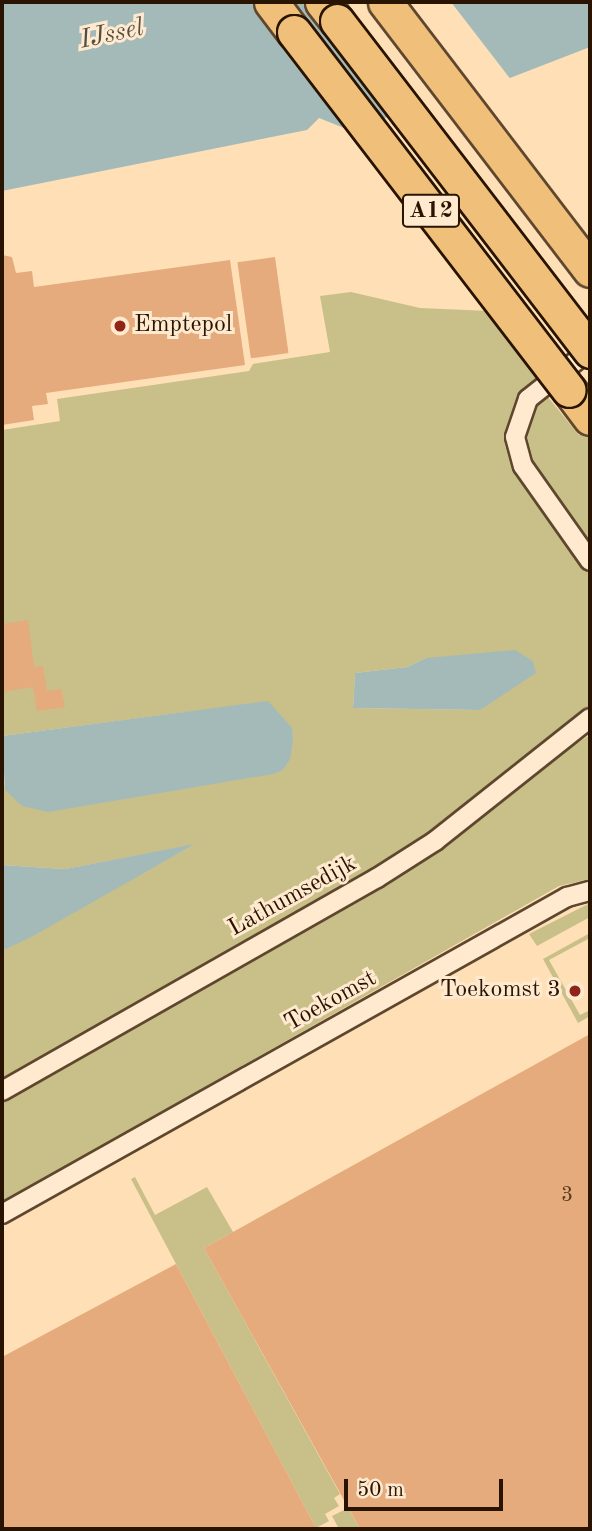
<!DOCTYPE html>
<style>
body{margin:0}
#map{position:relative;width:592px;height:1531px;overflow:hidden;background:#ffdfb5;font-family:"Old Standard TT",serif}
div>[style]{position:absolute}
.green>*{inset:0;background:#c9bf88}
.water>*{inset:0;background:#a4bab8}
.pier>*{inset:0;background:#ffdfb5}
.building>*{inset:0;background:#e5ab7d;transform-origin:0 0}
.roads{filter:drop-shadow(2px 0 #5e472e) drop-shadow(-2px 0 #5e472e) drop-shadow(0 2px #5e472e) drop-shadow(0 -2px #5e472e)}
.street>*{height:18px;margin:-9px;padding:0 9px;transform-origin:9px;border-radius:9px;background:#ffeacf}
.highway>*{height:33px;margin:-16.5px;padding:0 16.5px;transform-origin:16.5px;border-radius:16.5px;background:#f0c07a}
.bridges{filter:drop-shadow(2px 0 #281401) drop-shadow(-2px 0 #281401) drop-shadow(0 2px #281401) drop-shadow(0 -2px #281401)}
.highway-bridge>*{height:33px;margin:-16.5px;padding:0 16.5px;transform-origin:16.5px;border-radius:16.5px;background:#f0c07a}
.dots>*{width:19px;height:19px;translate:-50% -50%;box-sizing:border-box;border:4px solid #ffeacf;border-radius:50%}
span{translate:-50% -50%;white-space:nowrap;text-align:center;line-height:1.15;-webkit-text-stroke:6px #ffeacf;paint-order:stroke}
.number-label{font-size:21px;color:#573a20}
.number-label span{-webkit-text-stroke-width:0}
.shield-label span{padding:2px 5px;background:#ffeacf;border:2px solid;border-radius:5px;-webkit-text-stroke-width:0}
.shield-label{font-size:23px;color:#281401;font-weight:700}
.poi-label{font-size:24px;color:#281401}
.left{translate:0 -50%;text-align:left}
.right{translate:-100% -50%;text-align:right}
.street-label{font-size:24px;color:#281401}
.water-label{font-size:26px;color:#534e41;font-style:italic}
.frame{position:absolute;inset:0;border:4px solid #281401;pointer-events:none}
.scale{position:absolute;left:344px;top:1479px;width:159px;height:32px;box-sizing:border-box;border:4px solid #281401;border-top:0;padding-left:9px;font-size:21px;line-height:24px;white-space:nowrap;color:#281401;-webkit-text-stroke:5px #ffeacf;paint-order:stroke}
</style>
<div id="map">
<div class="green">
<div style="clip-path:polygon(evenodd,351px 292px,420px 308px,489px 311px,542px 380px,514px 410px,509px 437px,518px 469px,590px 571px,590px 711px,438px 831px,393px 861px,2px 1084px,2px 951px,193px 845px,65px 869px,2px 865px,2px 762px,5px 790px,243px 777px,283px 770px,293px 741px,194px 711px,2px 736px,2px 430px,60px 421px,57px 399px,249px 371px,253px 364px,330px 352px,320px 296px,351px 292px,426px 658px,480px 710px,353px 708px,355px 673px,407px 667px,426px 658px)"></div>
<div style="clip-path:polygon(551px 392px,547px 396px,579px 435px,584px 432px,590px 440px,590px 554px,532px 470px,520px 437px,530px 404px)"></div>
<div style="clip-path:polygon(590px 735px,590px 879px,559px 886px,2px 1202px,2px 1096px,227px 968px)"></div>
<div style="clip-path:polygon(590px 903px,590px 917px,537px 946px,529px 934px)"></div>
<div style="clip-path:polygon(590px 933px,590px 938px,549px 960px,580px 1015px,590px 1010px,590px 1016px,578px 1023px,543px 959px)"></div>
<div style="clip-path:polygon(135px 1177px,155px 1215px,207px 1187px,233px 1232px,204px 1248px,340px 1494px,334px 1498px,339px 1506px,325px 1514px,329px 1521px,316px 1528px,131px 1179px)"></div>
<div style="clip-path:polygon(348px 1508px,360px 1529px,339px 1529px,332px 1516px)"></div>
</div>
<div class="water">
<div style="clip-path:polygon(2px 2px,590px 2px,590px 47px,505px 80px,363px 125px,344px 128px,319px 118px,307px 130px,2px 191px)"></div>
<div style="clip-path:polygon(515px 650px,533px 661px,536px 673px,480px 710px,353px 708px,355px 673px,407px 667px,426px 658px)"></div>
<div style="clip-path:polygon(268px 701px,292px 728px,293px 741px,290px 759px,283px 770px,273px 774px,48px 812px,22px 806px,5px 790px,2px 736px)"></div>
<div style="clip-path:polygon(195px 844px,33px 936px,2px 951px,2px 865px,65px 869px)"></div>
</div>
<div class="pier">
<div style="clip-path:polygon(345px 2px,451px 2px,512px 81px,427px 109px)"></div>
</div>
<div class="building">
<div style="clip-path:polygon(2px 255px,12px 257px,16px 273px,32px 271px,34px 287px,230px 260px,245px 365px,46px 393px,48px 404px,32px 406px,34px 420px,2px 425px)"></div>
<div style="left:275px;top:257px;width:97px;height:38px;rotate:82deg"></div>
<div style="clip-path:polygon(28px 620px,34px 667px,43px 666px,47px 691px,61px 689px,65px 707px,37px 711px,33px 687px,2px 692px,2px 624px)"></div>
<div style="clip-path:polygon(590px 1034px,590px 1529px,360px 1529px,204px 1248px)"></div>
<div style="clip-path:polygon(176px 1264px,316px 1528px,2px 1529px,2px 1357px)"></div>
</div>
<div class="roads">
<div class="street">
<div style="left:590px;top:350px;width:79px;rotate:141.7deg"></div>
<div style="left:528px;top:399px;width:40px;rotate:108.9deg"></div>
<div style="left:515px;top:437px;width:30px;rotate:75deg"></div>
<div style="left:523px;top:466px;width:116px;rotate:54.8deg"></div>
<div style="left:2px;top:1091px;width:431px;rotate:-29.6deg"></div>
<div style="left:377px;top:878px;width:69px;rotate:-32.5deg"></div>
<div style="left:435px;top:841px;width:198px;rotate:-38.4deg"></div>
<div style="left:2px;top:1214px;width:648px;rotate:-29.3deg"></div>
<div style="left:567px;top:897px;width:24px;rotate:-15deg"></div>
</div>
<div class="highway">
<div style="left:271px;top:2px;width:38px;rotate:53deg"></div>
<div style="left:322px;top:2px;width:24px;rotate:52deg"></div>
<div style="left:385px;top:2px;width:337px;rotate:52.6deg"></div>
<div style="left:569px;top:390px;width:35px;rotate:53deg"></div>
</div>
</div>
<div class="bridges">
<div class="highway-bridge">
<div style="left:337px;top:21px;width:416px;rotate:52.5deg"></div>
<div style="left:294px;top:32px;width:451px;rotate:52.5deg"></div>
</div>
</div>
<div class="dots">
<div style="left:120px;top:326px;background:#8f2418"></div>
<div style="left:575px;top:991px;background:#8f2418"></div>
</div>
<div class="number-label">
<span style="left:567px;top:1196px">3</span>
</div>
<div class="shield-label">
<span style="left:431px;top:211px">A12</span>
</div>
<div class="poi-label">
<span class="left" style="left:134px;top:326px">Emptepol</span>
<span class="right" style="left:561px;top:991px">Toekomst 3</span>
</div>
<div class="street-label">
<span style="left:293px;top:897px;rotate:-29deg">Lathumsedijk</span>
<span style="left:331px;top:1002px;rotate:-29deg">Toekomst</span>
</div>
<div class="water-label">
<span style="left:112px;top:35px;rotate:-12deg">IJssel</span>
</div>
<div class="frame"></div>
<div class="scale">50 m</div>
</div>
